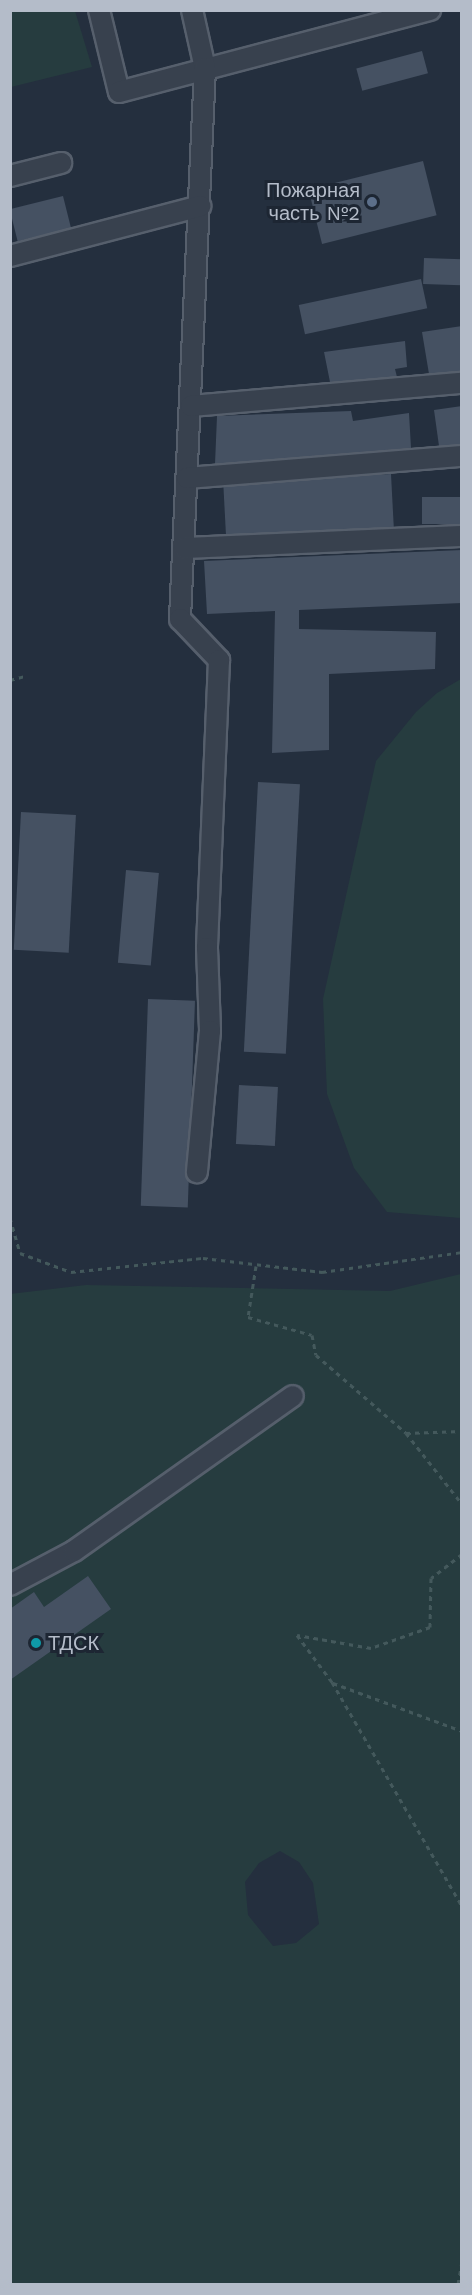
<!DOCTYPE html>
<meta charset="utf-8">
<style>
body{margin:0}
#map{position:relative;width:472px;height:2295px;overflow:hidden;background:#242f3e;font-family:"Work Sans",sans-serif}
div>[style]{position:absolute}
.green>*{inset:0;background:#263c3f}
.building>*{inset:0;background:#455162;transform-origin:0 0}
.path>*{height:3px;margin-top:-1.5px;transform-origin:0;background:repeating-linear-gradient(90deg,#44595c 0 4.5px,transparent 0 9px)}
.roads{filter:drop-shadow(2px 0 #565f6c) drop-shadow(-2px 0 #565f6c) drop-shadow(0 2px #565f6c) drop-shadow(0 -2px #565f6c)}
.minor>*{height:20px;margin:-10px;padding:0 10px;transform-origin:10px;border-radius:10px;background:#38414e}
.dots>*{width:16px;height:16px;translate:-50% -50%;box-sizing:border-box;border:3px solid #1d2633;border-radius:50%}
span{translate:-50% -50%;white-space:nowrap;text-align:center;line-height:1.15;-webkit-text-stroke:6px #1d2633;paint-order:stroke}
.poi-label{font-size:20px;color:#b4bcc9}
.right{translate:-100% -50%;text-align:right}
.left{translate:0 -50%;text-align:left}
.frame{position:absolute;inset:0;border:12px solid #b4bcc9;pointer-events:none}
</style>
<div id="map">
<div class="green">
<div style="clip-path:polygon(10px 11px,75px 11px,92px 67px,11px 87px)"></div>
<div style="clip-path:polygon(461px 679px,461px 1218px,387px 1212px,354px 1168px,327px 1094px,323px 999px,376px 761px,416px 712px,437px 693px)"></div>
<div style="clip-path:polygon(evenodd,461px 1274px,461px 2284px,11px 2284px,10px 1294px,86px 1285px,390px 1291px,461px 1274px,280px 1851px,299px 1862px,313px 1883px,319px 1924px,296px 1943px,273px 1946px,248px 1915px,245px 1882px,259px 1863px,280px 1851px)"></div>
</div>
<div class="building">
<div style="left:422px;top:51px;width:23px;height:68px;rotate:75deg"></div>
<div style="left:423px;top:161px;width:56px;height:118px;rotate:76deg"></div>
<div style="left:63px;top:196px;width:33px;height:55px;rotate:76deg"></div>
<div style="left:424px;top:258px;width:38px;height:26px;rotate:2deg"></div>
<div style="left:421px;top:279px;width:30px;height:125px;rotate:78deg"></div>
<div style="clip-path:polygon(462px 326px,462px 371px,429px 374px,422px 332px)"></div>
<div style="clip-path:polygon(405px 341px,407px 367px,395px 369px,397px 377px,330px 382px,324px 352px)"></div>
<div style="clip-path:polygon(462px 406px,462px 444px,439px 446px,434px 410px)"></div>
<div style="clip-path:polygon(351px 411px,353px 421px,409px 413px,411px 448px,215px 464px,217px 416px)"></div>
<div style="left:391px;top:474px;width:53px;height:168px;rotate:87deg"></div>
<div style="left:422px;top:497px;width:40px;height:27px"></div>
<div style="clip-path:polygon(462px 550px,462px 603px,299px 610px,299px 629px,436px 632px,435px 669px,329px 674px,329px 750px,272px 753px,275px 611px,207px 614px,204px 561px)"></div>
<div style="left:258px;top:782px;width:42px;height:270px;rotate:3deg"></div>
<div style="left:21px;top:812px;width:55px;height:138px;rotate:3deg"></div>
<div style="left:126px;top:870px;width:33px;height:93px;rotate:5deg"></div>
<div style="left:148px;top:999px;width:47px;height:207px;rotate:2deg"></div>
<div style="left:239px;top:1085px;width:39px;height:59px;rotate:3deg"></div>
<div style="clip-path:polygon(88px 1576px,111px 1609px,10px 1680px,10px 1609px,34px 1592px,44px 1607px)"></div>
</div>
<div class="path">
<div style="left:10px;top:680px;width:16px;rotate:-15deg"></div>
<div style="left:10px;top:1218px;width:36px;rotate:74deg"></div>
<div style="left:20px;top:1253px;width:54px;rotate:20.4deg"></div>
<div style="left:71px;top:1272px;width:133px;rotate:-6.1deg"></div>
<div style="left:203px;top:1258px;width:120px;rotate:6.7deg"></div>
<div style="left:322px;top:1272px;width:141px;rotate:-8.1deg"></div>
<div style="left:256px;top:1266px;width:52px;rotate:98.9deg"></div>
<div style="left:248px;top:1317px;width:66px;rotate:15.7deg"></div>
<div style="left:312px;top:1335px;width:20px;rotate:79deg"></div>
<div style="left:316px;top:1355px;width:119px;rotate:40.9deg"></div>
<div style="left:406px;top:1433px;width:90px;rotate:51.7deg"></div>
<div style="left:406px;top:1433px;width:56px;rotate:-2deg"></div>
<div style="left:462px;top:1554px;width:39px;rotate:142deg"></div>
<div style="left:431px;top:1578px;width:49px;rotate:91.2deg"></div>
<div style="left:430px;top:1627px;width:63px;rotate:160.4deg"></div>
<div style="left:371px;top:1648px;width:75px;rotate:-170deg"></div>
<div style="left:297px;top:1635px;width:59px;rotate:53.3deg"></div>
<div style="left:332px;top:1682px;width:259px;rotate:59.9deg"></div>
<div style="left:333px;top:1683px;width:138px;rotate:20.4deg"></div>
<div style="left:458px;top:2284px;width:22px;rotate:-80deg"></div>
</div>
<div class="roads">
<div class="minor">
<div style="left:99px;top:10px;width:84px;rotate:76.3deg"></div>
<div style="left:119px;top:92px;width:322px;rotate:-14.8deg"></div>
<div style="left:192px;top:10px;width:59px;rotate:77.4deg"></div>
<div style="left:205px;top:68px;width:552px;rotate:92.6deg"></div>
<div style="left:180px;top:619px;width:57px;rotate:46.4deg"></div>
<div style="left:219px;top:660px;width:288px;rotate:92.4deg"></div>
<div style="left:207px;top:948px;width:83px;rotate:87.9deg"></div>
<div style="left:210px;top:1031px;width:142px;rotate:95.3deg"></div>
<div style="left:10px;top:176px;width:53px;rotate:-14.3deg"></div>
<div style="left:10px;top:256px;width:197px;rotate:-14.7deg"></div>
<div style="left:191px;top:406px;width:272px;rotate:-4.9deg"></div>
<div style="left:187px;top:478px;width:276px;rotate:-4.6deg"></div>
<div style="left:184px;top:548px;width:278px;rotate:-2.5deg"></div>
<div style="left:10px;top:1585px;width:72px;rotate:-28deg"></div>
<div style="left:74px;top:1551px;width:268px;rotate:-35.3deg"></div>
</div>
</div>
<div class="dots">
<div style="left:372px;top:202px;background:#5c6f8a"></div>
<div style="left:36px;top:1643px;background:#0f9aa8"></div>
</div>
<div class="poi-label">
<span class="right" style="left:360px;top:202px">Пожарная<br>часть №2</span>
<span class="left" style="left:48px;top:1643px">ТДСК</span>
</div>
<div class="frame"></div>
</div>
